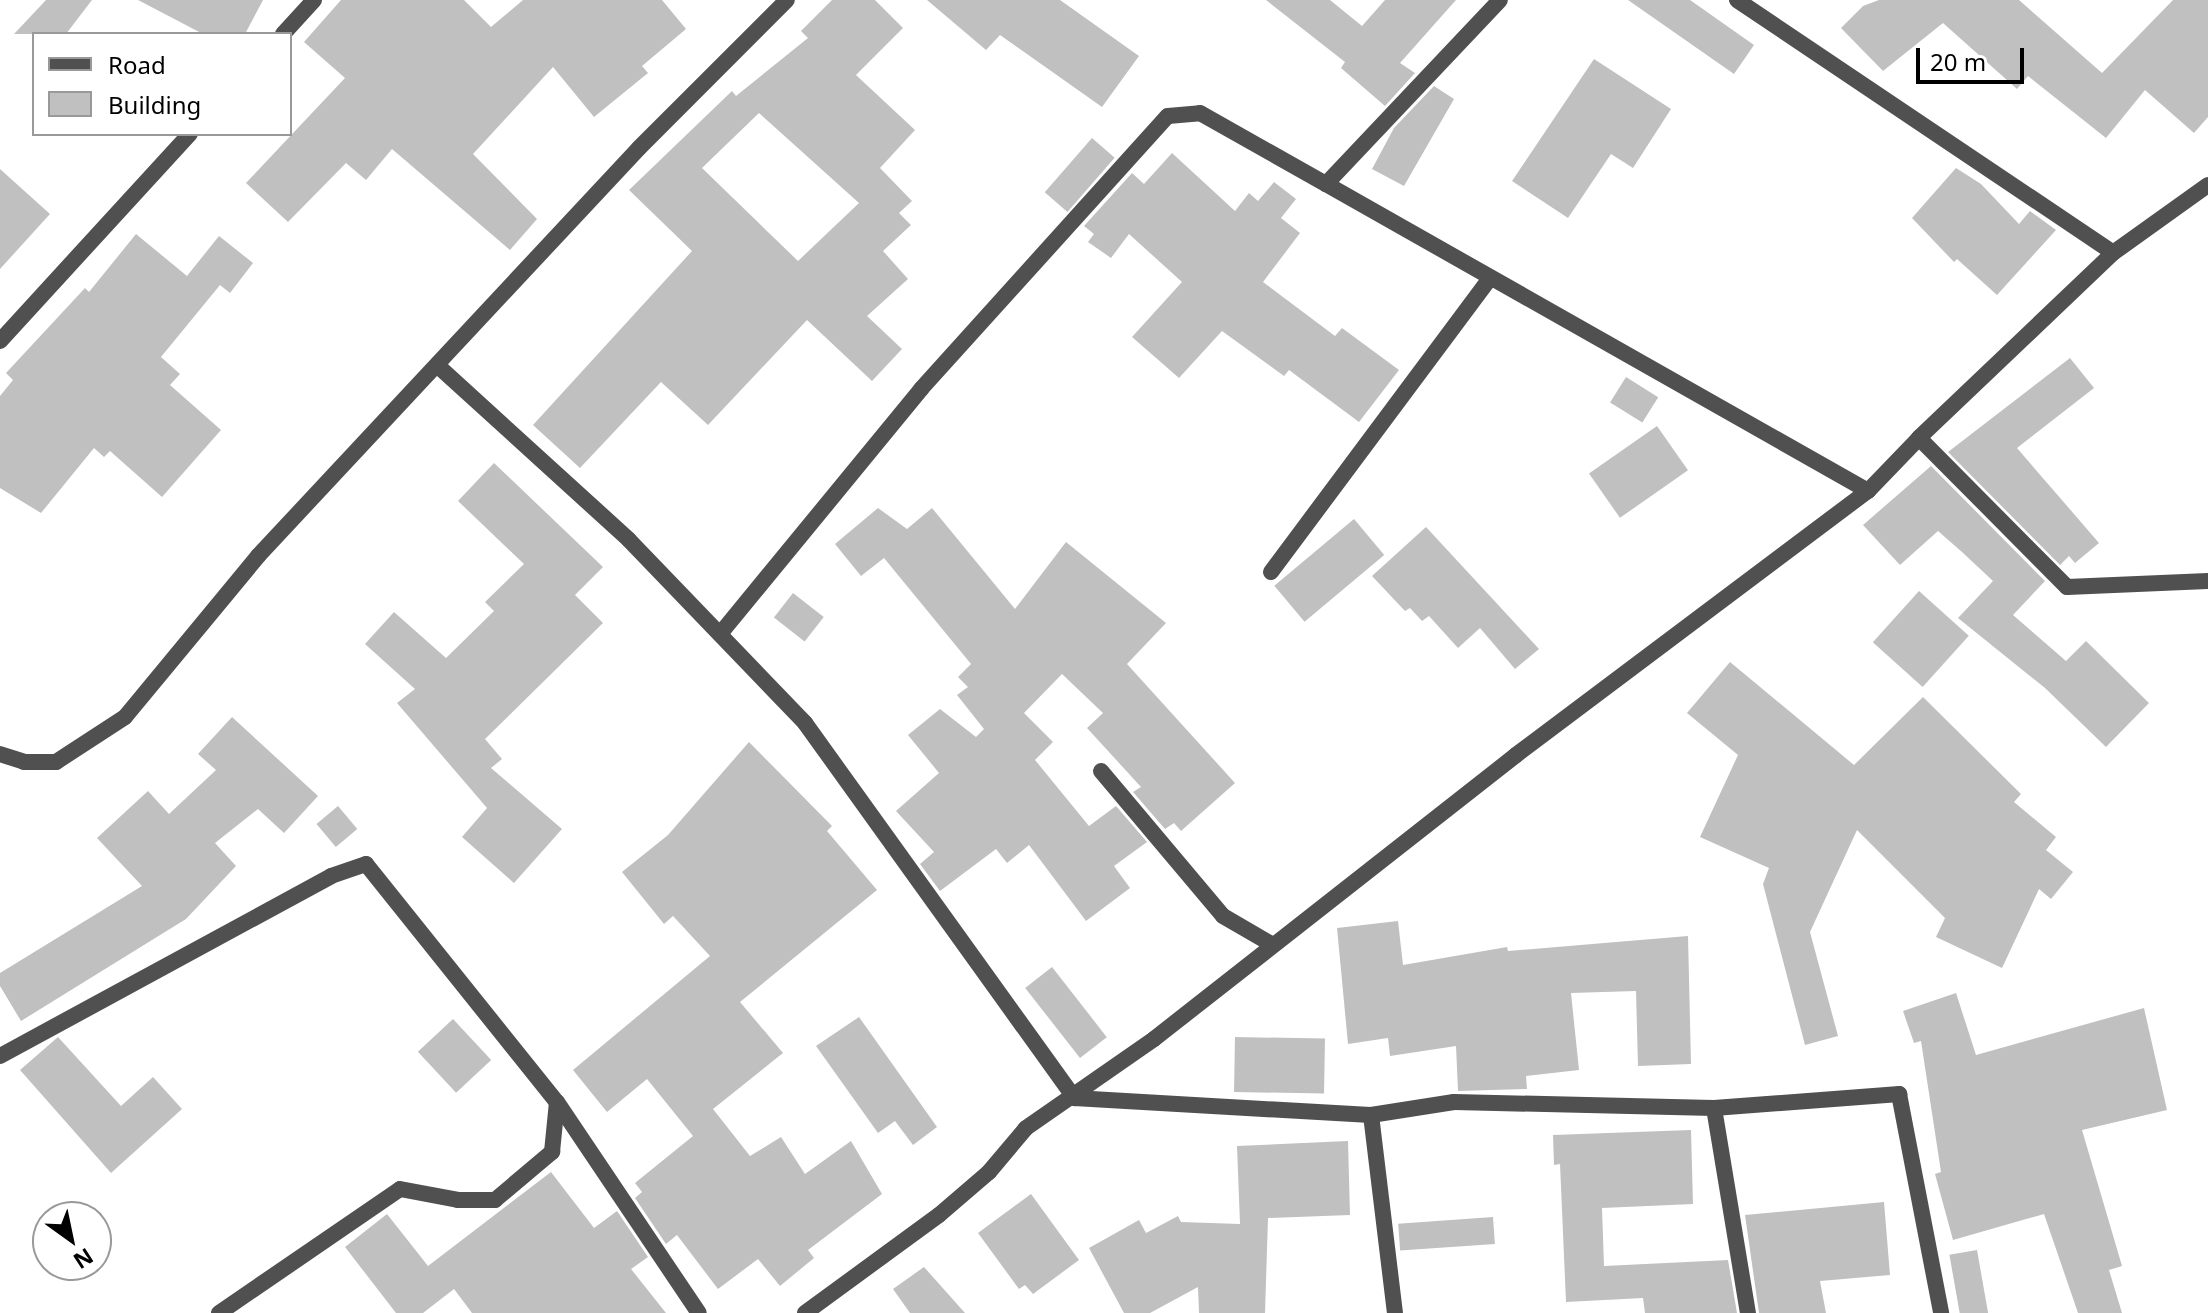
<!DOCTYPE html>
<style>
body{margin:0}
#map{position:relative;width:2208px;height:1313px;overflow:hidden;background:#fff;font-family:"Noto Sans",sans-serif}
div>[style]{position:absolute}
.building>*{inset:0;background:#c0c0c0;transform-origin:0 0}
.street>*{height:16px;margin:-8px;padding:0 8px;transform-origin:8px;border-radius:8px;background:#505050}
span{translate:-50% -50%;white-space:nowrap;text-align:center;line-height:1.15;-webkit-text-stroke:8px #fff;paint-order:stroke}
.legend{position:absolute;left:32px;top:32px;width:260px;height:104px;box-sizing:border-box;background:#fff;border:2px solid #999;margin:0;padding:10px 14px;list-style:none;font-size:24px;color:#000}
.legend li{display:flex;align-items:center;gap:16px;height:40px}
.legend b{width:40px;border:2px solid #999}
.north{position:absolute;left:32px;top:1201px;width:80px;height:80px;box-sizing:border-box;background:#fff;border:2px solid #999;border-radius:50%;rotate:147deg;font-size:22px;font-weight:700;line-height:32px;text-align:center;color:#000}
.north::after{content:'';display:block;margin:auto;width:28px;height:36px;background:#000;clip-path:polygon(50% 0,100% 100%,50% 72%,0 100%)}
.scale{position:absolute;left:1916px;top:48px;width:108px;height:36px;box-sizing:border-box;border:4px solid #000;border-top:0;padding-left:10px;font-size:24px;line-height:28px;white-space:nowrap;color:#000;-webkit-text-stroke:6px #fff;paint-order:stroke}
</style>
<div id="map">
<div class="building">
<div style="clip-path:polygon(46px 0,92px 0,66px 34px,14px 34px)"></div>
<div style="clip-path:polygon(138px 0,263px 0,245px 34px,203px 34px)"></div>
<div style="clip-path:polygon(341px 0,464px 0,491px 27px,523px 0,662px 0,686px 29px,642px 66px,648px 73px,594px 117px,553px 67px,473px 154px,537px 219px,510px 250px,392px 149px,366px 180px,346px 163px,288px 222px,246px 183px,345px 78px,304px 42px)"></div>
<div style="clip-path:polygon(evenodd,832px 0,875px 0,903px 28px,856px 75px,915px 130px,880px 168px,912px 201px,899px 213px,911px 225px,883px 251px,908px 279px,867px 316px,902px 349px,872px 381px,807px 320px,708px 425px,661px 382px,580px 468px,533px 425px,692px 251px,629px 190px,732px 91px,736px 96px,808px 38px,801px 31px,832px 0,759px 113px,859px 203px,798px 261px,702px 168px,759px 113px)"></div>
<div style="clip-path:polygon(927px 0,1060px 0,1139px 56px,1102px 107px,1000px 35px,986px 50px)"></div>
<div style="clip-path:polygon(1266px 0,1330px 0,1362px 26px,1385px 0,1456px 0,1400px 63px,1415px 73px,1385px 106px,1341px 68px,1345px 62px)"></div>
<div style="clip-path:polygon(1628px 0,1690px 0,1754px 45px,1734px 74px)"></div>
<div style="clip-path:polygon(1879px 0,2019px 0,2102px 73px,2173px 0,2208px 0,2208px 117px,2194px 133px,2145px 90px,2106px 138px,2028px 76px,2017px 89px,1943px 23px,1883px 71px,1841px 28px,1863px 6px)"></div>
<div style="clip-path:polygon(1594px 59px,1671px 109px,1633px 168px,1611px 154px,1568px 218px,1512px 181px)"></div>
<div style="clip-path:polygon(1434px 86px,1454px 99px,1404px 186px,1372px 169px,1394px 128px)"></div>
<div style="left:1092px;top:138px;width:30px;height:72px;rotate:41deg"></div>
<div style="clip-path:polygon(1172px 153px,1235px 211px,1249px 193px,1258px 201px,1274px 182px,1296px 199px,1281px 218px,1300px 233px,1263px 282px,1335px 336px,1342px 328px,1399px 370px,1359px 422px,1289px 370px,1284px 376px,1222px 331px,1179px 378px,1132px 337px,1182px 282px,1129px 234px,1111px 258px,1088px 242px,1094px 234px,1084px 226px,1132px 173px,1144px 184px)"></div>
<div style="clip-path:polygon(1956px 168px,1981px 184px,2019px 224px,2030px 211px,2056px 230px,1997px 295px,1957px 259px,1954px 262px,1912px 218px)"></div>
<div style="clip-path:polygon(0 169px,50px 214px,0 269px)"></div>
<div style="clip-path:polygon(136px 234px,187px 276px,219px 236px,253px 263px,230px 293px,220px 285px,161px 357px,180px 374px,170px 385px,221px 430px,162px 497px,110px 451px,104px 457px,94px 448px,41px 513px,0 488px,0 396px,13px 380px,6px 373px,85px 288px,89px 292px)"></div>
<div style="clip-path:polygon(2070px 358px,2094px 388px,2017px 448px,2099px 543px,2075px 563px,2069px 556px,2060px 565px,1948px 452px)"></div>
<div style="left:1626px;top:377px;width:38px;height:30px;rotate:32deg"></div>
<div style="left:1657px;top:426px;width:54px;height:83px;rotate:55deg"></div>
<div style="clip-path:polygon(494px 463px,603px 567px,575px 595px,603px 623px,485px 739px,502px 759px,491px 768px,562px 829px,514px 883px,462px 837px,487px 808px,397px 703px,415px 689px,365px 644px,394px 612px,446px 658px,494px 611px,485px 602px,524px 564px,458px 501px)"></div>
<div style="clip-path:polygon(1931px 466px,2045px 581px,2013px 615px,2066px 661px,2086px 641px,2149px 703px,2106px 747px,2045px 688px,1958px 618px,1993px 581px,1962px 552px,1938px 531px,1900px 565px,1863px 525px)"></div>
<div style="clip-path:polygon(878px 508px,907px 529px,932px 508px,1015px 609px,1066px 542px,1166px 623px,1127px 664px,1235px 783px,1181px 831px,1174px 823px,1165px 829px,1133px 792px,1141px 787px,1087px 728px,1103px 713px,1062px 674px,1024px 713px,1053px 742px,1035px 760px,1089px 826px,1116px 806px,1147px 842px,1114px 866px,1130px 888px,1086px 921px,1029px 845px,1007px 863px,996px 849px,940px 891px,920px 864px,934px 852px,896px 811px,939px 773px,908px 735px,940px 709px,976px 737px,984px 729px,957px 695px,968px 687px,958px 677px,971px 664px,884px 558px,861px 576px,835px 544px)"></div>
<div style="left:1354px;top:519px;width:47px;height:104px;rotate:50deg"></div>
<div style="clip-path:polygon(1426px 527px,1539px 649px,1515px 669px,1480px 628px,1458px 648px,1429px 616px,1422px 621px,1410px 608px,1405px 611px,1372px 576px)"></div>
<div style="left:1919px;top:591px;width:67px;height:69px;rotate:42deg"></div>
<div style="left:793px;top:593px;width:39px;height:31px;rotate:38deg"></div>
<div style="clip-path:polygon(1730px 662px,1854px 765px,1923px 697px,2021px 794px,2014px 802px,2056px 837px,2046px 850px,2073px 872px,2051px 899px,2039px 889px,2002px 968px,1936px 937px,1945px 918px,1857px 830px,1810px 932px,1838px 1036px,1805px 1045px,1763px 884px,1769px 868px,1700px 837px,1738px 755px,1687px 713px)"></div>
<div style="clip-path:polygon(232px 717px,318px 796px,284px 833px,258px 809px,215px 843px,236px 866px,186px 919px,21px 1021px,0 986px,0 973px,142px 886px,97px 838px,148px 791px,169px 814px,216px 770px,198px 754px)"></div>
<div style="clip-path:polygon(749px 742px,832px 826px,827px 831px,877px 890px,740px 1002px,783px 1053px,713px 1109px,750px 1156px,781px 1137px,805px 1174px,851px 1141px,882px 1194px,808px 1250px,814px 1258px,780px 1286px,758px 1259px,718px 1289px,677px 1235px,666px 1244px,635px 1198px,642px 1192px,635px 1183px,693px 1136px,647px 1079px,607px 1112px,573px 1070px,710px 956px,673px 916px,664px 924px,622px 872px,668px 835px)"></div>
<div style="left:338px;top:806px;width:30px;height:28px;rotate:50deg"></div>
<div style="clip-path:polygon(1398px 921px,1403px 965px,1507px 947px,1508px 951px,1688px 936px,1691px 1064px,1638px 1066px,1636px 991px,1571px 993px,1579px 1070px,1526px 1076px,1527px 1089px,1458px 1091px,1456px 1046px,1390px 1056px,1388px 1038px,1348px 1044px,1337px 928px)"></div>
<div style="left:1052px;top:967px;width:89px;height:34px;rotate:52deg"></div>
<div style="clip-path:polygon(1956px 993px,1976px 1055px,2144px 1008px,2167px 1110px,2082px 1130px,2122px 1266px,2109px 1270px,2122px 1313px,2078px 1313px,2044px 1214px,1953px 1240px,1935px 1174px,1941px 1172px,1921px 1041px,1914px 1043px,1903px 1011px)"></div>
<div style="clip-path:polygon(859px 1017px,937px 1127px,913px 1145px,895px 1121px,878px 1133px,816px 1046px)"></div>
<div style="left:453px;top:1019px;width:56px;height:48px;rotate:47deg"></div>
<div style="clip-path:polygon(58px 1037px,121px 1106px,153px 1077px,182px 1109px,111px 1173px,20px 1070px)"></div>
<div style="left:1235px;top:1037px;width:90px;height:55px;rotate:1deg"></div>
<div style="clip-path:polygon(1691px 1130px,1693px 1204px,1602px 1208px,1604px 1266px,1728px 1260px,1737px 1313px,1645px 1313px,1643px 1298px,1566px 1302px,1560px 1164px,1554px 1165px,1553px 1135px)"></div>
<div style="clip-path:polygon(1348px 1141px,1350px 1215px,1268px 1218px,1265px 1313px,1199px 1313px,1198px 1287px,1150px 1313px,1124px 1313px,1089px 1248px,1139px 1220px,1146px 1233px,1178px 1216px,1181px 1222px,1240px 1224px,1237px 1146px)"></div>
<div style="clip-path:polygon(551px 1172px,594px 1228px,617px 1211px,648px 1257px,631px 1269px,666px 1313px,472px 1313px,454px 1289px,423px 1313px,396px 1313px,345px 1247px,387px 1214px,428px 1266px)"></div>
<div style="clip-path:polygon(1031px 1194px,1079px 1260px,1033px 1294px,1025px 1285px,1019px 1289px,978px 1233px)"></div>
<div style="clip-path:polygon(1884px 1202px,1890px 1275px,1820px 1281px,1826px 1313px,1759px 1313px,1745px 1215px)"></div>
<div style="left:1493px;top:1217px;width:27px;height:95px;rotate:86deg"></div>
<div style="left:1977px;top:1250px;width:64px;height:28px;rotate:80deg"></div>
<div style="clip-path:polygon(924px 1267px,965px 1313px,910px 1313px,893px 1289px)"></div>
</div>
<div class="street">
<div style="left:1737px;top:0;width:453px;rotate:33.9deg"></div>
<div style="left:283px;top:34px;width:46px;rotate:-47.6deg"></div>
<div style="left:1326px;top:184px;width:623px;rotate:29.53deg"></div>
<div style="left:2208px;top:185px;width:117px;rotate:144.4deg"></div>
<div style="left:2113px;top:253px;width:268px;rotate:136.4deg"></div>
<div style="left:1919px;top:438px;width:210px;rotate:45.2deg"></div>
<div style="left:2067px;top:587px;width:141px;rotate:-2.4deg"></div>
<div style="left:0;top:341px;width:281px;rotate:-47.5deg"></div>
<div style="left:438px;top:366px;width:258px;rotate:42.3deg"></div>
<div style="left:629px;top:540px;width:254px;rotate:46.1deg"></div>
<div style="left:805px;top:723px;width:462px;rotate:54.3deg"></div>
<div style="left:1074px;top:1098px;width:297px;rotate:3.3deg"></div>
<div style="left:1371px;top:1115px;width:84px;rotate:-8.9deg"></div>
<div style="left:1454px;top:1102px;width:260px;rotate:1.3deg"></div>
<div style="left:1714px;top:1108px;width:186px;rotate:-4.3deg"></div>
<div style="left:1899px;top:1094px;width:223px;rotate:79.1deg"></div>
<div style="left:1271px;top:572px;width:367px;rotate:-53.3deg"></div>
<div style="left:720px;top:634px;width:317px;rotate:-50.6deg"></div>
<div style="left:921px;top:389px;width:368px;rotate:-47.9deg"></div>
<div style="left:1168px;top:116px;width:32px;rotate:-5deg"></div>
<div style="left:1200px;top:113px;width:145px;rotate:29.4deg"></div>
<div style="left:1326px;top:184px;width:253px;rotate:-46.6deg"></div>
<div style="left:0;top:754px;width:25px;rotate:18deg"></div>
<div style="left:24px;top:762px;width:32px"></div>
<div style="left:56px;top:762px;width:82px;rotate:-33.1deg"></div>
<div style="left:125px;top:717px;width:209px;rotate:-50.4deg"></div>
<div style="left:258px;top:556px;width:558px;rotate:-46.96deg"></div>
<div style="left:639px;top:148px;width:209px;rotate:-45deg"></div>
<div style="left:1101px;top:771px;width:189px;rotate:49.9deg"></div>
<div style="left:1223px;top:916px;width:58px;rotate:30.1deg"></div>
<div style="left:0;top:1056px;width:377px;rotate:-28.5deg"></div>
<div style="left:331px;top:876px;width:37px;rotate:-19deg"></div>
<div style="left:366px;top:864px;width:305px;rotate:51.3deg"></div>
<div style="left:557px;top:1102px;width:254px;rotate:56.1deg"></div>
<div style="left:1714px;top:1108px;width:208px;rotate:80.6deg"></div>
<div style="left:1371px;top:1115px;width:199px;rotate:83.1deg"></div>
<div style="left:219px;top:1313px;width:219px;rotate:-34.4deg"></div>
<div style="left:400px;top:1189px;width:59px;rotate:10.7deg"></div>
<div style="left:458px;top:1200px;width:37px"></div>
<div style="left:495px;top:1200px;width:75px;rotate:-40.1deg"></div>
<div style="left:552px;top:1152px;width:50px;rotate:-84.3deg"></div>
<div style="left:805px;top:1313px;width:166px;rotate:-36.2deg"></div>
<div style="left:939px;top:1215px;width:66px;rotate:-40.7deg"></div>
<div style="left:989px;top:1172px;width:57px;rotate:-49.9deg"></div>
<div style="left:1026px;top:1128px;width:156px;rotate:-34.8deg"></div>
<div style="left:1154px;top:1039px;width:460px;rotate:-38.1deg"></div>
<div style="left:1516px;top:755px;width:440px;rotate:-36.9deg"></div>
<div style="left:1868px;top:491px;width:74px;rotate:-46.1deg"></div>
</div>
<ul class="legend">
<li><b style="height:10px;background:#505050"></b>Road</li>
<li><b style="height:22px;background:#c0c0c0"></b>Building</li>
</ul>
<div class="north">N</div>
<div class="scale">20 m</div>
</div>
